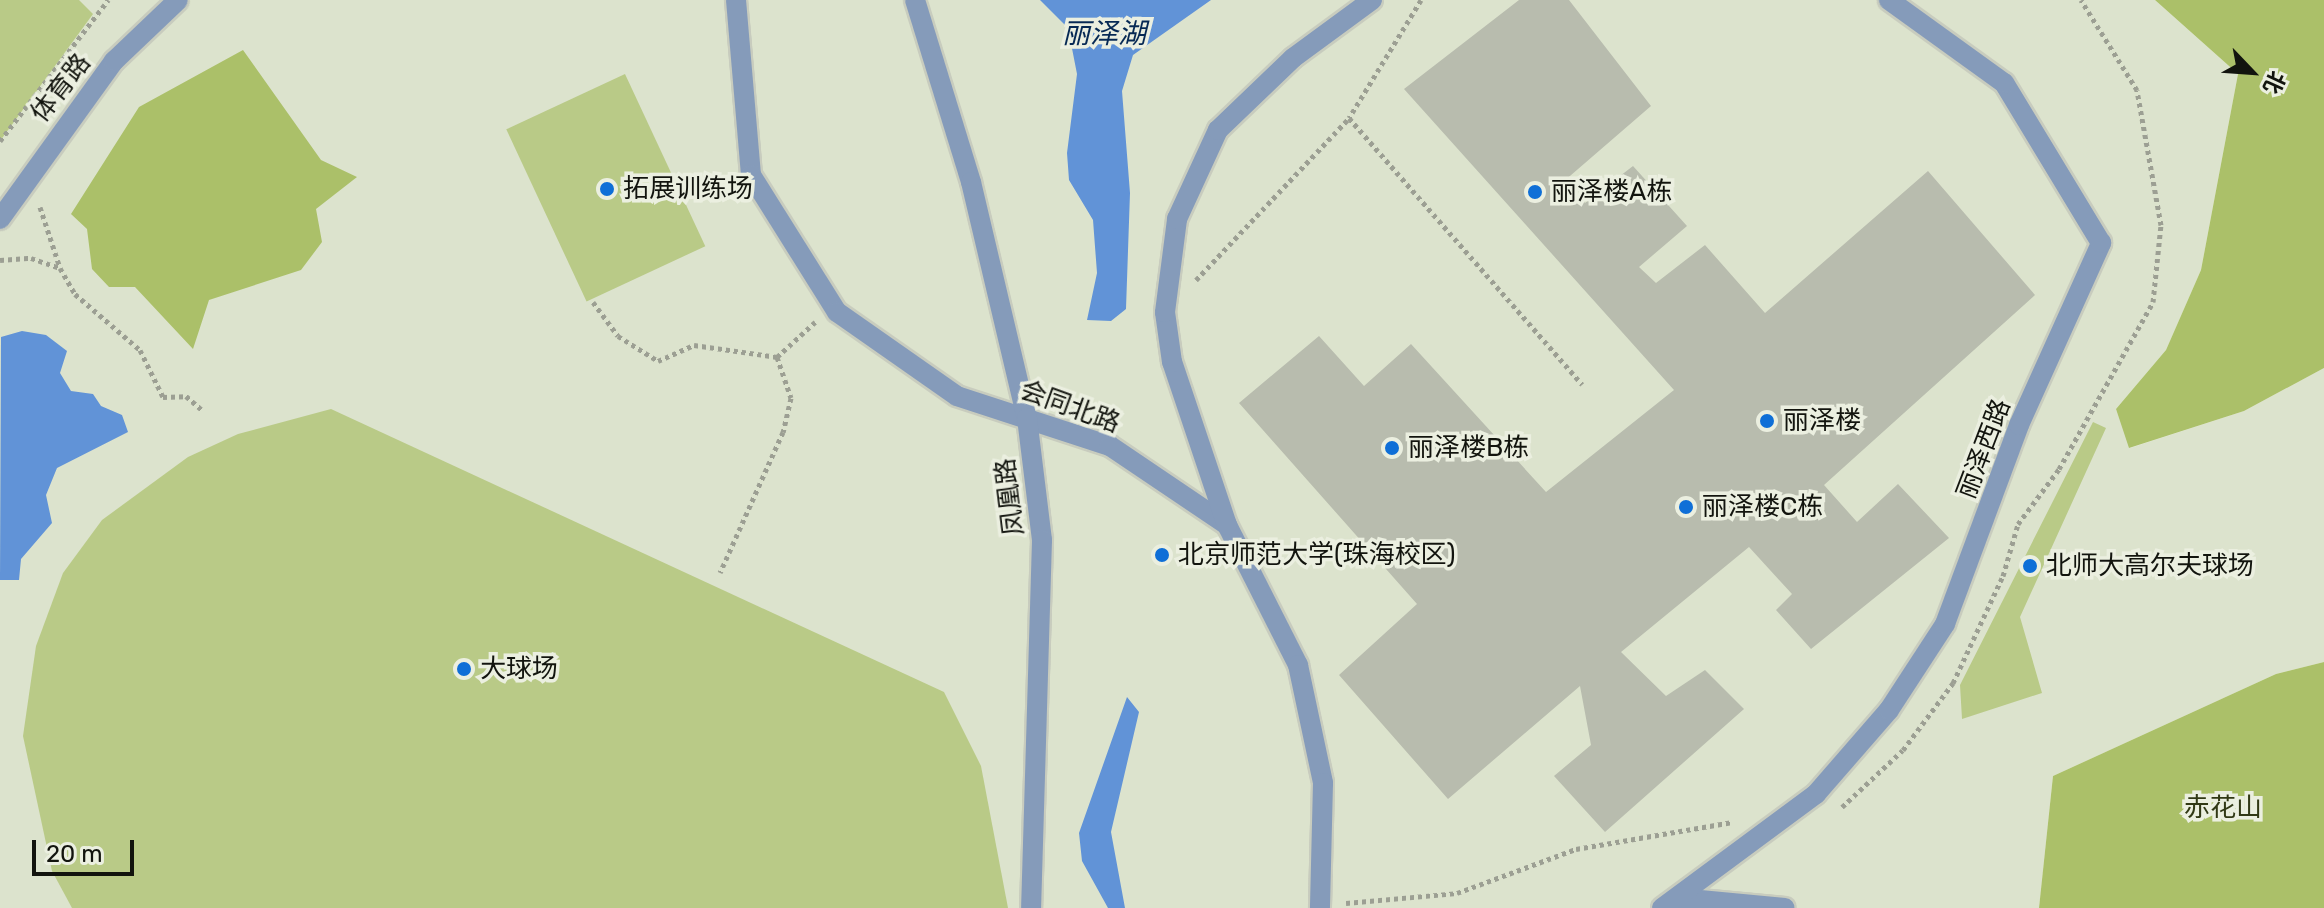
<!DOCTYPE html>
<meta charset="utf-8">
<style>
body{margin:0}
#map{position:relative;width:2324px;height:908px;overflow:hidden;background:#ebefe0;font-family:Rubik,"Noto Sans SC",sans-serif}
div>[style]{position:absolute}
.built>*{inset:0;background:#dce3cd}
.green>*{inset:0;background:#b9ca87;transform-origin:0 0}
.forest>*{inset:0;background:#abc069}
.water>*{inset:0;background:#6193d7}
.building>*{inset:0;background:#b8bcae}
.path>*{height:5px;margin-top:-2.5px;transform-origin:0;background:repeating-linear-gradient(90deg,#9c9f93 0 4px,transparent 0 8px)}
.roads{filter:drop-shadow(2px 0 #c8ccbe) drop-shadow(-2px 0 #c8ccbe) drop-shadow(0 2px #c8ccbe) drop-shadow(0 -2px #c8ccbe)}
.minor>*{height:20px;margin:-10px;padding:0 10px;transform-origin:10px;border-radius:10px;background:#859bba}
.dots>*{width:22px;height:22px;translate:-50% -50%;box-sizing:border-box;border:4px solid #ebefe0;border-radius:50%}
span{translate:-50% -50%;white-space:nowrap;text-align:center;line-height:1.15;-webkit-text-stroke:7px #ebefe0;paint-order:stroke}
.street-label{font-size:26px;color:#12140e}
.poi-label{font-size:26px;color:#12140e}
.left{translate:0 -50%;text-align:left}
.park-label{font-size:26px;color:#313915}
.water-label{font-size:28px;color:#062954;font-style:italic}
.north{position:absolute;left:2212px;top:32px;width:80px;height:80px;-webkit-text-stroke:6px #ebefe0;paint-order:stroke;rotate:115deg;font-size:22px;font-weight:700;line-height:32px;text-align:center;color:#12140e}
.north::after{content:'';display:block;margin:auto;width:28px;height:36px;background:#12140e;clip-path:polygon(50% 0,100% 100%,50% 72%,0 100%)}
.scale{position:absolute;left:32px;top:840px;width:102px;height:36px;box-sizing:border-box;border:4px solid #12140e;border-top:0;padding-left:10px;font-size:24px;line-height:28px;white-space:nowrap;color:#12140e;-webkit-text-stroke:6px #ebefe0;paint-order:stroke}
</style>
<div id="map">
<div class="built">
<div style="clip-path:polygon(0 0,2155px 0,2238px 74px,2201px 270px,2166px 350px,2116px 409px,2130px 448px,2244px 411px,2324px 368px,2324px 662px,2276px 674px,2053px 776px,2039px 908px,0 908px)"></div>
</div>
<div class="green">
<div style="clip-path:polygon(0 0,79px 0,93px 14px,0 141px)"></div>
<div style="left:625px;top:74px;width:190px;height:131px;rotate:65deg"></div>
<div style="clip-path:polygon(331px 409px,944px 692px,981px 766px,1008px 908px,72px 908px,52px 871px,23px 736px,36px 646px,63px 573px,102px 520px,188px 457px,238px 434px)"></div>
<div style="clip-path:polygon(2093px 422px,2106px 428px,2020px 617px,2042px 693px,1962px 719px,1960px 685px)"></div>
</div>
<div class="forest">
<div style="clip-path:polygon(2155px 0,2324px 0,2324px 368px,2244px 411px,2129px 448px,2116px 409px,2166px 350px,2201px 270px,2238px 74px)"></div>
<div style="clip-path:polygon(243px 50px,321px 160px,357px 177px,316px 209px,322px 242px,301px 270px,209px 300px,193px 349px,135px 287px,109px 287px,92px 269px,87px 229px,71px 214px,139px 107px)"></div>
<div style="clip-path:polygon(2324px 662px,2324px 908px,2039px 908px,2053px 776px,2276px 674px)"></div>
</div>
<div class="water">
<div style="clip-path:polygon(1040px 0,1211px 0,1133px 55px,1122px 91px,1130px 193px,1126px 309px,1111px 321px,1087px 320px,1097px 273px,1093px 220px,1069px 180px,1067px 153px,1077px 74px,1068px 28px)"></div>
<div style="clip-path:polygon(22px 331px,46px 335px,67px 351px,60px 373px,71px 391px,93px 394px,101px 406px,122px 415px,128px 432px,57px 468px,46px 495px,52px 523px,21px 559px,19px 580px,0 580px,1px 337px)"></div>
<div style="clip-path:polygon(1127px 697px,1139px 712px,1111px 832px,1125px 908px,1108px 908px,1082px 861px,1079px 833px)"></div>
</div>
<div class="building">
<div style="clip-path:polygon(1519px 0,1569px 0,1651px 106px,1563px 182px,1585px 203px,1633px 166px,1687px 226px,1639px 267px,1656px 283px,1705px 245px,1765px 313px,1928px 171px,2035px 295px,1824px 485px,1857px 522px,1898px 484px,1949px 538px,1811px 649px,1776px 610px,1792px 594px,1749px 547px,1621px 652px,1666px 696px,1705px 670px,1744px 709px,1605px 832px,1554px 776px,1591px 745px,1580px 686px,1448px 799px,1339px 675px,1417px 604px,1239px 403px,1319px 336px,1364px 386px,1411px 344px,1546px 492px,1674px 390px,1404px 89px)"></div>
</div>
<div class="path">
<div style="left:1421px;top:0;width:138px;rotate:121.4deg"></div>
<div style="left:1349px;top:118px;width:354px;rotate:48.8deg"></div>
<div style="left:0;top:141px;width:178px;rotate:-52.5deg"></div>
<div style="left:40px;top:207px;width:64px;rotate:71.8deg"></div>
<div style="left:0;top:260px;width:31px;rotate:-4deg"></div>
<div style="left:31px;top:258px;width:31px;rotate:19deg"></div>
<div style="left:60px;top:268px;width:30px;rotate:60deg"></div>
<div style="left:75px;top:294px;width:86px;rotate:40.7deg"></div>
<div style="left:140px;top:350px;width:52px;rotate:63.9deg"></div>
<div style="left:163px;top:397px;width:23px;rotate:-2deg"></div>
<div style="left:186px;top:396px;width:23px;rotate:41deg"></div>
<div style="left:1196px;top:280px;width:223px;rotate:-46.6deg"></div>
<div style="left:593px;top:302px;width:42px;rotate:53.7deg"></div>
<div style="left:618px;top:336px;width:47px;rotate:32deg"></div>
<div style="left:658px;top:361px;width:39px;rotate:-24deg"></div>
<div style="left:694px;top:345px;width:84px;rotate:8.2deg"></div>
<div style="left:777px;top:357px;width:43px;rotate:71.1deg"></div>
<div style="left:791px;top:398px;width:35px;rotate:103deg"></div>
<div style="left:783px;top:432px;width:154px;rotate:114.1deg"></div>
<div style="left:777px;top:357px;width:52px;rotate:-42.6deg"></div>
<div style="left:1842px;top:807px;width:83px;rotate:-43.1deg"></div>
<div style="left:1903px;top:750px;width:84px;rotate:-53.3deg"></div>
<div style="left:1953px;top:683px;width:118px;rotate:-65deg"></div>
<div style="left:2003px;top:576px;width:54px;rotate:-73.9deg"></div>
<div style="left:2018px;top:524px;width:69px;rotate:-53.3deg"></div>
<div style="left:2059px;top:469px;width:192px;rotate:-60.6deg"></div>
<div style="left:2153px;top:302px;width:77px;rotate:-84.1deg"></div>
<div style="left:2161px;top:225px;width:137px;rotate:-100.1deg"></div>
<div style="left:2137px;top:90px;width:106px;rotate:-121.9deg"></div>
<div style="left:1346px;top:903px;width:111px;rotate:-5.1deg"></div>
<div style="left:1457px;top:893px;width:127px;rotate:-20.3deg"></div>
<div style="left:1576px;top:849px;width:159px;rotate:-9.8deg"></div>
</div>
<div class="roads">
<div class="minor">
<div style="left:736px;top:0;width:176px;rotate:85.1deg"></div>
<div style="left:751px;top:175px;width:162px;rotate:57.9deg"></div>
<div style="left:837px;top:312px;width:146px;rotate:35deg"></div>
<div style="left:957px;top:396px;width:161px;rotate:18.1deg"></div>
<div style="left:1110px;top:446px;width:141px;rotate:34deg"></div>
<div style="left:1227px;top:525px;width:157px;rotate:63.1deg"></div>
<div style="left:1298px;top:665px;width:121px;rotate:78deg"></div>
<div style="left:1323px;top:783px;width:125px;rotate:91.4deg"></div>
<div style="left:915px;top:0;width:190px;rotate:72.9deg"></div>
<div style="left:971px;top:182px;width:243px;rotate:76.7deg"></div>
<div style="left:1027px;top:418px;width:123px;rotate:83deg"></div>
<div style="left:1042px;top:540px;width:368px;rotate:91.7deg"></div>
<div style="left:0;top:219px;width:195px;rotate:-54.2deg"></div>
<div style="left:114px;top:61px;width:88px;rotate:-43.6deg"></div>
<div style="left:1227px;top:525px;width:172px;rotate:-108.6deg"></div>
<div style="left:1172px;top:362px;width:50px;rotate:-98deg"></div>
<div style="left:1165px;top:312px;width:94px;rotate:-82.6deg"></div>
<div style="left:1177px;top:219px;width:98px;rotate:-65.3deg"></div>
<div style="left:1218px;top:130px;width:104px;rotate:-43.8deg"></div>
<div style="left:1293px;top:58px;width:98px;rotate:-36.3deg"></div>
<div style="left:1679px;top:898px;width:106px;rotate:5.4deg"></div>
<div style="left:1662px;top:908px;width:192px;rotate:-36.5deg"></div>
<div style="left:1816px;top:794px;width:111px;rotate:-49deg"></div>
<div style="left:1889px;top:710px;width:103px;rotate:-56.9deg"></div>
<div style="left:1945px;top:624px;width:212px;rotate:-69.6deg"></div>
<div style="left:2019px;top:425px;width:200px;rotate:-65.7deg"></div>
<div style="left:2101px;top:243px;width:187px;rotate:-121.2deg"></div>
<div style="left:2004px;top:83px;width:142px;rotate:-144.2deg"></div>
</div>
</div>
<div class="dots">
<div style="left:607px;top:189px;background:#0f6fd7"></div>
<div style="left:1535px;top:192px;background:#0f6fd7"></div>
<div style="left:1767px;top:421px;background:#0f6fd7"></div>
<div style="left:1392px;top:448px;background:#0f6fd7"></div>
<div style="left:1686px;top:507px;background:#0f6fd7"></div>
<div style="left:1162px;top:555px;background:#0f6fd7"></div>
<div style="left:2030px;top:566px;background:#0f6fd7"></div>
<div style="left:464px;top:669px;background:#0f6fd7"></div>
</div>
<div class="street-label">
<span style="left:61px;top:88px;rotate:-52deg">体育路</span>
<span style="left:1070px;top:407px;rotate:20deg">会同北路</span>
<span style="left:1984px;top:449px;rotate:-69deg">丽泽西路</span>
<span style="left:1010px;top:497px;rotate:-97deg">凤凰路</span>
</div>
<div class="poi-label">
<span class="left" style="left:623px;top:189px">拓展训练场</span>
<span class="left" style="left:1551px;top:192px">丽泽楼A栋</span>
<span class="left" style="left:1783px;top:421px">丽泽楼</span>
<span class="left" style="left:1408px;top:448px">丽泽楼B栋</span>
<span class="left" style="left:1702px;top:507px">丽泽楼C栋</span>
<span class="left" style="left:1178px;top:555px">北京师范大学(珠海校区)</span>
<span class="left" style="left:2046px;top:566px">北师大高尔夫球场</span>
<span class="left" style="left:480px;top:669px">大球场</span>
</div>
<div class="park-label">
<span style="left:2223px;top:808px">赤花山</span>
</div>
<div class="water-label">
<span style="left:1104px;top:34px">丽泽湖</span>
</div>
<div class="north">北</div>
<div class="scale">20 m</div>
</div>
